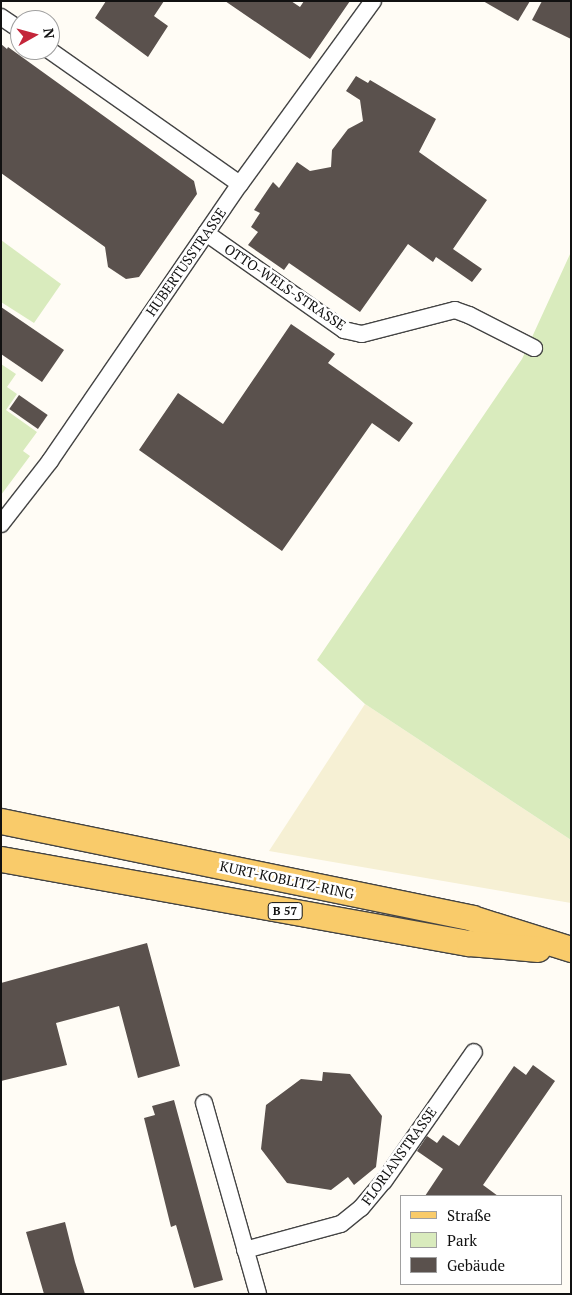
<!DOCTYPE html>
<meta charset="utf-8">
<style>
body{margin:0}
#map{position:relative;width:572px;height:1295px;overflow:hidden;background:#fffcf5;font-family:"PT Serif",serif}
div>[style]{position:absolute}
.farmland>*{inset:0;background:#f6f0d4}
.green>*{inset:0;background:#d9ebbd}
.building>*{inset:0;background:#5a514d;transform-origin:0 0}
.roads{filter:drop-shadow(1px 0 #444) drop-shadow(-1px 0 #444) drop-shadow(0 1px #444) drop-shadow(0 -1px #444)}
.minor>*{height:16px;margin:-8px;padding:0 8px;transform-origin:8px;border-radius:8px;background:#fff}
.primary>*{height:25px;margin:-12.5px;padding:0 12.5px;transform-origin:12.5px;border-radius:12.5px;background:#f9cb6a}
span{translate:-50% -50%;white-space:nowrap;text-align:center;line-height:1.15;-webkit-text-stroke:5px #fff;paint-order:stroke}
.shield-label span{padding:1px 4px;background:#fff;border:1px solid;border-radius:4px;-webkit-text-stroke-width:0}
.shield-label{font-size:12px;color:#111;font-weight:700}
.street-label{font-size:14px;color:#111}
.frame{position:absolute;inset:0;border:2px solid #111;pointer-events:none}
.legend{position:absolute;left:400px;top:1195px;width:162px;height:90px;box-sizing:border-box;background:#fff;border:1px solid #a0a0a0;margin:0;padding:6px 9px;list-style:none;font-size:15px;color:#111}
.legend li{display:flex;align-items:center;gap:10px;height:25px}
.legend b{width:25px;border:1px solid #a0a0a0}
.north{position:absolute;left:10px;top:10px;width:50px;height:50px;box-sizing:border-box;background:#fff;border:1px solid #a0a0a0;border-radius:50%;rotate:83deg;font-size:14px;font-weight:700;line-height:20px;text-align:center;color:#111}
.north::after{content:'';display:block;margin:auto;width:18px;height:22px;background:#c4253a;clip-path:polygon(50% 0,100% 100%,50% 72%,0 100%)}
</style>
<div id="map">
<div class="farmland">
<div style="clip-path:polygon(365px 704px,571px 840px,571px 903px,269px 851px)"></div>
</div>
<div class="green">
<div style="clip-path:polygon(1px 240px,61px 284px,34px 323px,1px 302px)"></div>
<div style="clip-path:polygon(571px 252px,571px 840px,365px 704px,317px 660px,522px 359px)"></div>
<div style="clip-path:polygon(1px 364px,16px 374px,7px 387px,17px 394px,6px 410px,37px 432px,23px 451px,30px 456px,1px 495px)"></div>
</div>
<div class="building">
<div style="clip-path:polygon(106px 1px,164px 1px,154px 16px,168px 26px,148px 57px,95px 18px)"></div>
<div style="clip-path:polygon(225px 1px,291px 1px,300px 7px,304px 1px,350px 1px,310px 59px)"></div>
<div style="clip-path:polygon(483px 1px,530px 1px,518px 21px)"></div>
<div style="clip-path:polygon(542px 1px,571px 1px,571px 39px,532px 20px)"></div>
<div style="clip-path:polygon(1px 44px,7px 49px,8px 47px,194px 181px,197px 194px,139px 277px,126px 279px,108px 267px,105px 247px,1px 173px)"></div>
<div style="clip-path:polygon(356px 76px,368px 83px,370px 80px,436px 119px,419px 152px,487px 200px,453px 249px,482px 269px,472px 282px,436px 257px,433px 262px,408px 244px,360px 312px,289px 263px,284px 270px,248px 245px,258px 232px,251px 227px,260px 213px,254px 210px,273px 182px,279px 188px,297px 162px,310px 171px,331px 167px,332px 150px,348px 129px,363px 121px,360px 100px,346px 91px)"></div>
<div style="clip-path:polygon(1px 307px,64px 350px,42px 382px,1px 354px)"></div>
<div style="clip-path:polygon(291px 324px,335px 354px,328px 363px,413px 423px,399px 442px,372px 423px,282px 551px,139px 450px,178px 393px,223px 424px)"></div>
<div style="left:19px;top:395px;width:35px;height:17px;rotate:35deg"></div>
<div style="clip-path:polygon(147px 943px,180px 1066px,138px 1078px,119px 1006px,56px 1023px,67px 1065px,1px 1081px,1px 983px)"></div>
<div style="clip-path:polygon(533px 1065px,555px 1081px,483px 1185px,498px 1196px,425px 1196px,443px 1169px,417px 1151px,427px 1136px,437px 1143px,443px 1135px,459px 1146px,514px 1066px,526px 1075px)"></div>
<div style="clip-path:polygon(323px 1072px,350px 1074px,382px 1116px,376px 1167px,354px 1185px,348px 1177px,331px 1190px,287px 1183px,261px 1149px,266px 1105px,301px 1079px,322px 1081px)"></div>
<div style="clip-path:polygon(174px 1100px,223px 1280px,194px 1288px,176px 1225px,171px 1227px,144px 1118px,155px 1115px,152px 1106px)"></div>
<div style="clip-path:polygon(65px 1222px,75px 1262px,85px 1294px,44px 1294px,26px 1232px)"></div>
</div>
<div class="roads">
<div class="minor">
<div style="left:1px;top:17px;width:23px;rotate:34deg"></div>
<div style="left:49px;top:50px;width:233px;rotate:35.1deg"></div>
<div style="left:206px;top:233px;width:169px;rotate:35.1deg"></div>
<div style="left:344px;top:330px;width:18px;rotate:13deg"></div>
<div style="left:362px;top:334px;width:96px;rotate:-14.5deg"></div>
<div style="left:455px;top:310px;width:15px;rotate:20deg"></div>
<div style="left:469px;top:315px;width:73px;rotate:26.9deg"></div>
<div style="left:1px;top:524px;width:80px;rotate:-52.1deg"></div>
<div style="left:50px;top:461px;width:336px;rotate:-55.6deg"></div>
<div style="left:240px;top:184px;width:226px;rotate:-54deg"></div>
<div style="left:204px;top:1103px;width:198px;rotate:74.2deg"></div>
<div style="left:245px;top:1250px;width:99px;rotate:-15.2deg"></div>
<div style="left:341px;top:1224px;width:26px;rotate:-39deg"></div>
<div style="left:361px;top:1208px;width:35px;rotate:-50deg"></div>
<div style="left:384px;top:1181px;width:157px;rotate:-55.1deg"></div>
</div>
<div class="primary">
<div style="left:1px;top:821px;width:481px;rotate:11.6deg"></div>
<div style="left:472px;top:918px;width:104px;rotate:17.4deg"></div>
<div style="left:1px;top:859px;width:475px;rotate:10.2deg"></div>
<div style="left:469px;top:943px;width:69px;rotate:5deg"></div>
</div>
</div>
<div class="shield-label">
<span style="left:285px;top:911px">B 57</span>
</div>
<div class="street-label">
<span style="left:186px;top:262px;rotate:-55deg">HUBERTUSSTRASSE</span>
<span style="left:285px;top:287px;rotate:34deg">OTTO-WELS-STRASSE</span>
<span style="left:287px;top:880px;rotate:12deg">KURT-KOBLITZ-RING</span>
<span style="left:399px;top:1156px;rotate:-54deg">FLORIANSTRASSE</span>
</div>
<div class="frame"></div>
<ul class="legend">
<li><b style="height:6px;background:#f9cb6a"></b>Straße</li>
<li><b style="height:14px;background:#d9ebbd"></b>Park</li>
<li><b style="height:14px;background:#5a514d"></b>Gebäude</li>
</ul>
<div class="north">N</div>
</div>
